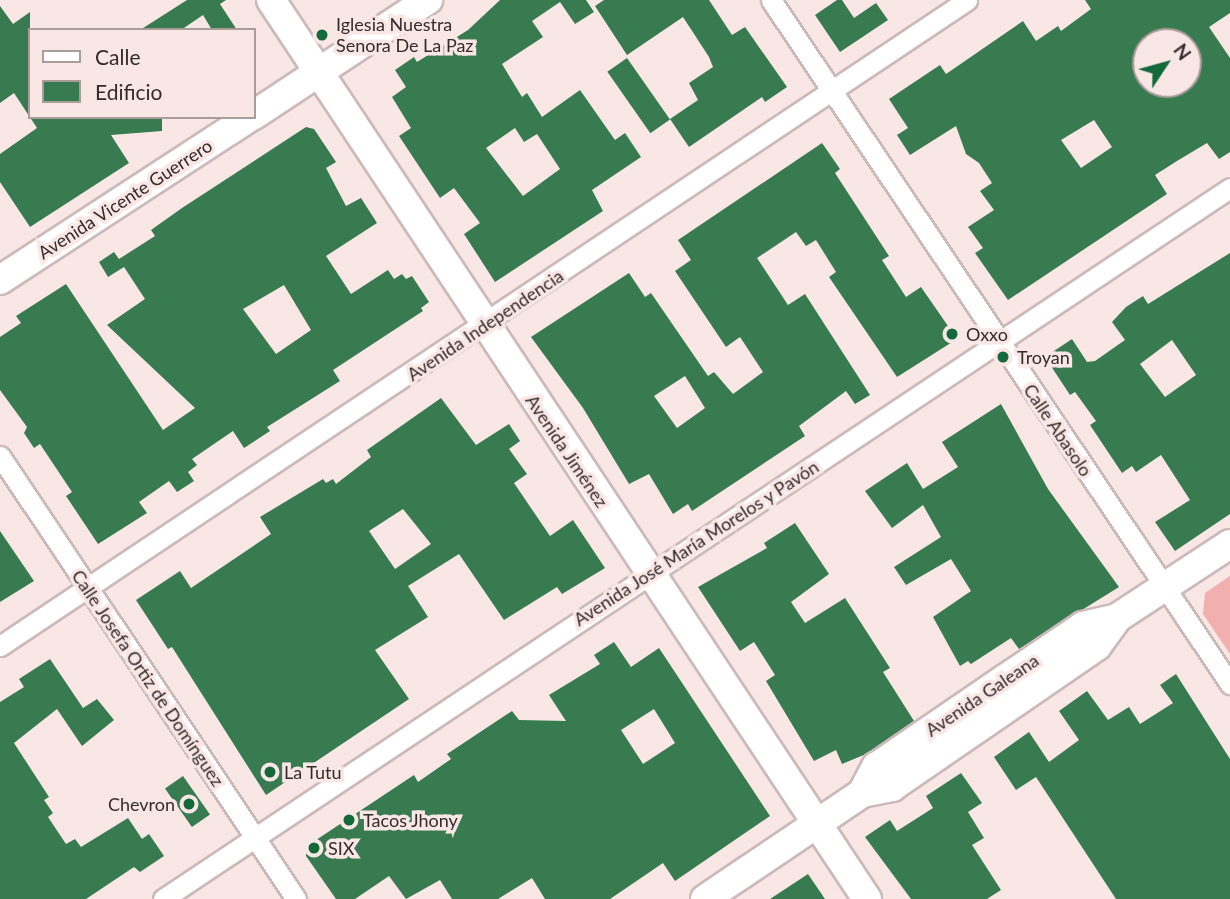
<!DOCTYPE html>
<meta charset="utf-8">
<style>
body{margin:0}
#map{position:relative;width:1230px;height:899px;overflow:hidden;background:#f9e7e6;font-family:Lato,sans-serif}
div>[style]{position:absolute}
.green>*{inset:0;background:#f1b0ae}
.building>*{inset:0;background:#387b51;transform-origin:0 0}
.roads{filter:drop-shadow(2px 0 #cbbab9) drop-shadow(-2px 0 #cbbab9) drop-shadow(0 2px #cbbab9) drop-shadow(0 -2px #cbbab9)}
.street>*{height:19px;margin:-9.5px;padding:0 9.5px;transform-origin:9.5px;border-radius:9.5px;background:#fff}
.secondary>*{height:28px;margin:-14px;padding:0 14px;transform-origin:14px;border-radius:14px;background:#fff}
.dots>*{width:19px;height:19px;translate:-50% -50%;box-sizing:border-box;border:4px solid #f9e7e6;border-radius:50%}
span{translate:-50% -50%;white-space:nowrap;text-align:center;line-height:1.15;-webkit-text-stroke:7px #f9e7e6;paint-order:stroke}
.poi-label{font-size:18px;color:#332c2b}
.left{translate:0 -50%;text-align:left}
.right{translate:-100% -50%;text-align:right}
.street-label{font-size:18px;color:#332c2b}
.legend{position:absolute;left:28px;top:28px;width:228px;height:91px;box-sizing:border-box;background:#f9e7e6;border:2px solid #aa9c9b;margin:0;padding:9px 12px;list-style:none;font-size:21px;color:#332c2b}
.legend li{display:flex;align-items:center;gap:14px;height:35px}
.legend b{width:35px;border:2px solid #aa9c9b}
.north{position:absolute;left:1132px;top:28px;width:70px;height:70px;box-sizing:border-box;background:#f9e7e6;border:2px solid #aa9c9b;border-radius:50%;rotate:54deg;font-size:19px;font-weight:700;line-height:28px;text-align:center;color:#332c2b}
.north::after{content:'';display:block;margin:auto;width:24px;height:32px;background:#13693b;clip-path:polygon(50% 0,100% 100%,50% 72%,0 100%)}
</style>
<div id="map">
<div class="green">
<div style="clip-path:polygon(1230px 576px,1230px 654px,1203px 614px,1205px 593px)"></div>
</div>
<div class="building">
<div style="clip-path:polygon(187px 0,226px 0,220px 4px,237px 30px,212px 30px,203px 15px,181px 30px,140px 30px)"></div>
<div style="clip-path:polygon(evenodd,500px 0,586px 0,594px 12px,575px 24px,560px 2px,532px 21px,543px 37px,502px 64px,522px 97px,527px 93px,542px 117px,580px 90px,615px 140px,625px 133px,641px 157px,592px 190px,603px 211px,495px 282px,464px 234px,480px 223px,454px 188px,440px 198px,399px 136px,411px 128px,392px 97px,406px 87px,395px 70px,414px 57px,417px 62px,468px 30px,500px 0,515px 128px,524px 142px,537px 134px,560px 169px,523px 196px,486px 148px,515px 128px)"></div>
<div style="clip-path:polygon(604px 0,709px 0,732px 35px,745px 27px,787px 87px,765px 102px,762px 97px,689px 147px,670px 119px,698px 100px,689px 83px,713px 67px,709px 57px,683px 17px,627px 55px,595px 6px)"></div>
<div style="clip-path:polygon(837px 0,842px 0,854px 18px,876px 3px,888px 20px,840px 52px,815px 15px)"></div>
<div style="clip-path:polygon(evenodd,1085px 0,1230px 0,1230px 13px,1209px 27px,1230px 58px,1230px 152px,1219px 159px,1207px 143px,1177px 161px,1155px 175px,1167px 194px,1008px 300px,975px 253px,983px 248px,968px 227px,994px 210px,980px 191px,992px 183px,979px 163px,966px 154px,956px 126px,910px 155px,897px 135px,908px 128px,889px 99px,940px 65px,946px 74px,1023px 21px,1036px 41px,1058px 26px,1061px 31px,1091px 9px,1085px 0,1146px 42px,1188px 42px,1188px 84px,1146px 84px,1146px 42px,1085px 0,1094px 120px,1112px 147px,1081px 168px,1061px 140px,1094px 120px)"></div>
<div style="clip-path:polygon(0 6px,13px 24px,30px 12px,30px 117px,162px 117px,162px 131px,111px 135px,129px 163px,30px 227px,0 182px,0 154px,37px 128px,14px 93px,0 103px)"></div>
<div style="left:627px;top:58px;width:75px;height:24px;rotate:55deg"></div>
<div style="clip-path:polygon(evenodd,306px 127px,314px 129px,336px 162px,326px 168px,346px 206px,361px 198px,377px 223px,326px 256px,351px 294px,388px 270px,394px 279px,402px 274px,406px 279px,412px 276px,429px 302px,421px 308px,423px 311px,333px 370px,340px 381px,267px 427px,270px 431px,244px 448px,233px 431px,192px 459px,197px 465px,188px 472px,194px 481px,177px 492px,169px 481px,139px 502px,147px 513px,98px 544px,66px 496px,72px 492px,40px 444px,34px 448px,24px 433px,27px 427px,0 390px,0 337px,21px 323px,16px 316px,66px 284px,163px 430px,195px 408px,107px 325px,145px 299px,124px 267px,108px 277px,99px 262px,114px 252px,119px 259px,155px 236px,151px 230px,182px 208px,306px 127px,284px 285px,311px 330px,276px 354px,243px 309px,284px 285px)"></div>
<div style="clip-path:polygon(evenodd,822px 143px,840px 169px,835px 173px,889px 256px,882px 260px,906px 297px,921px 287px,957px 339px,897px 377px,829px 277px,836px 272px,816px 240px,806px 246px,796px 232px,757px 258px,788px 305px,805px 294px,870px 395px,855px 404px,846px 391px,799px 426px,805px 436px,692px 511px,688px 504px,673px 514px,649px 474px,629px 484px,583px 408px,531px 337px,629px 273px,645px 297px,651px 293px,708px 376px,714px 372px,733px 394px,763px 372px,740px 337px,726px 347px,675px 271px,691px 260px,678px 240px,822px 143px,685px 376px,705px 408px,677px 428px,654px 396px,685px 376px)"></div>
<div style="clip-path:polygon(evenodd,1230px 253px,1230px 514px,1175px 551px,1155px 522px,1190px 500px,1161px 455px,1136px 472px,1132px 466px,1122px 473px,1090px 425px,1096px 421px,1075px 392px,1070px 395px,1045px 357px,1072px 339px,1087px 362px,1095px 361px,1125px 340px,1112px 322px,1126px 307px,1143px 296px,1148px 304px,1230px 253px,1172px 340px,1196px 375px,1165px 397px,1140px 364px,1172px 340px)"></div>
<div style="clip-path:polygon(evenodd,441px 398px,476px 445px,509px 424px,520px 441px,509px 449px,527px 474px,514px 483px,550px 536px,573px 520px,605px 568px,562px 594px,557px 587px,504px 620px,459px 554px,408px 586px,428px 617px,375px 650px,409px 699px,266px 795px,172px 647px,168px 649px,136px 600px,180px 571px,191px 588px,271px 534px,260px 517px,323px 479px,326px 483px,333px 479px,336px 484px,371px 457px,367px 450px,441px 398px,403px 509px,431px 544px,395px 569px,369px 531px,403px 509px)"></div>
<div style="clip-path:polygon(1001px 404px,1048px 489px,1119px 587px,1019px 649px,1011px 638px,971px 664px,968px 661px,960px 666px,933px 617px,971px 591px,951px 559px,906px 585px,894px 567px,941px 537px,923px 505px,892px 528px,865px 491px,907px 463px,923px 489px,958px 467px,942px 442px)"></div>
<div style="clip-path:polygon(795px 523px,829px 574px,791px 602px,805px 623px,845px 598px,890px 668px,883px 672px,914px 721px,866px 754px,842px 764px,836px 750px,814px 761px,766px 681px,775px 675px,754px 642px,740px 651px,698px 587px,767px 548px,764px 543px)"></div>
<div style="clip-path:polygon(0 531px,34px 581px,0 602px)"></div>
<div style="clip-path:polygon(evenodd,614px 642px,631px 667px,659px 648px,770px 816px,675px 881px,663px 863px,610px 899px,545px 899px,532px 878px,498px 899px,452px 899px,440px 880px,406px 899px,389px 876px,355px 899px,336px 899px,306px 856px,307px 846px,414px 775px,418px 782px,451px 759px,447px 754px,512px 711px,519px 720px,566px 721px,549px 695px,600px 664px,594px 655px,614px 642px,654px 709px,675px 743px,643px 764px,621px 730px,654px 709px)"></div>
<div style="clip-path:polygon(50px 659px,83px 708px,97px 699px,114px 720px,82px 746px,57px 709px,14px 743px,49px 797px,44px 800px,53px 813px,48px 817px,66px 844px,75px 839px,81px 847px,128px 818px,142px 839px,149px 834px,164px 856px,140px 872px,134px 867px,86px 899px,0 899px,0 702px,24px 687px,19px 679px)"></div>
<div style="clip-path:polygon(1176px 674px,1230px 759px,1230px 899px,1116px 899px,1036px 777px,1016px 790px,994px 757px,1029px 732px,1049px 762px,1079px 740px,1059px 711px,1087px 691px,1108px 720px,1129px 707px,1140px 724px,1173px 703px,1160px 685px)"></div>
<div style="clip-path:polygon(961px 773px,982px 803px,968px 812px,984px 838px,972px 845px,1001px 890px,987px 899px,911px 899px,865px 837px,890px 820px,897px 831px,933px 808px,926px 796px)"></div>
<div style="left:183px;top:776px;width:47px;height:22px;rotate:55deg"></div>
<div style="clip-path:polygon(808px 874px,825px 899px,770px 899px)"></div>
</div>
<div class="roads">
<div class="street">
<div style="left:771px;top:0;width:824px;rotate:56.14deg"></div>
<div style="left:0;top:456px;width:533px;rotate:56.25deg"></div>
<div style="left:0;top:646px;width:1163px;rotate:-33.74deg"></div>
<div style="left:163px;top:899px;width:1282px;rotate:-33.68deg"></div>
</div>
<div class="secondary">
<div style="left:271px;top:0;width:1079px;rotate:56.46deg"></div>
<div style="left:254px;top:115px;width:209px;rotate:-33.5deg"></div>
<div style="left:0;top:280px;width:298px;rotate:-33.1deg"></div>
<div style="left:862px;top:793px;width:30px;rotate:-62deg"></div>
<div style="left:876px;top:767px;width:158px;rotate:-34.4deg"></div>
<div style="left:1006px;top:678px;width:93px;rotate:-34deg"></div>
<div style="left:1083px;top:626px;width:35px;rotate:-13deg"></div>
<div style="left:705px;top:899px;width:189px;rotate:-34deg"></div>
<div style="left:862px;top:793px;width:31px;rotate:-11deg"></div>
<div style="left:892px;top:787px;width:249px;rotate:-34.5deg"></div>
<div style="left:1097px;top:646px;width:34px;rotate:-54deg"></div>
<div style="left:1117px;top:618px;width:135px;rotate:-33.2deg"></div>
</div>
</div>
<div class="dots">
<div style="left:322px;top:35px;background:#13693b"></div>
<div style="left:952px;top:334px;background:#13693b"></div>
<div style="left:1003px;top:357px;background:#13693b"></div>
<div style="left:270px;top:772px;background:#13693b"></div>
<div style="left:189px;top:804px;background:#13693b"></div>
<div style="left:349px;top:820px;background:#13693b"></div>
<div style="left:314px;top:848px;background:#13693b"></div>
</div>
<div class="poi-label">
<span class="left" style="left:336px;top:35px">Iglesia Nuestra<br>Senora De La Paz</span>
<span class="left" style="left:966px;top:334px">Oxxo</span>
<span class="left" style="left:1017px;top:357px">Troyan</span>
<span class="left" style="left:284px;top:772px">La Tutu</span>
<span class="right" style="left:175px;top:804px">Chevron</span>
<span class="left" style="left:363px;top:820px">Tacos Jhony</span>
<span class="left" style="left:328px;top:848px">SIX</span>
</div>
<div class="street-label">
<span style="left:125px;top:199px;rotate:-33deg">Avenida Vicente Guerrero</span>
<span style="left:485px;top:325px;rotate:-34deg">Avenida Independencia</span>
<span style="left:1058px;top:430px;rotate:56deg">Calle Abasolo</span>
<span style="left:567px;top:451px;rotate:56deg">Avenida Jiménez</span>
<span style="left:696px;top:543px;rotate:-33deg">Avenida José María Morelos y Pavón</span>
<span style="left:148px;top:678px;rotate:56deg">Calle Josefa Ortiz de Domínguez</span>
<span style="left:982px;top:695px;rotate:-34deg">Avenida Galeana</span>
</div>
<ul class="legend">
<li><b style="height:9px;background:#fff"></b>Calle</li>
<li><b style="height:19px;background:#387b51"></b>Edificio</li>
</ul>
<div class="north">N</div>
</div>
